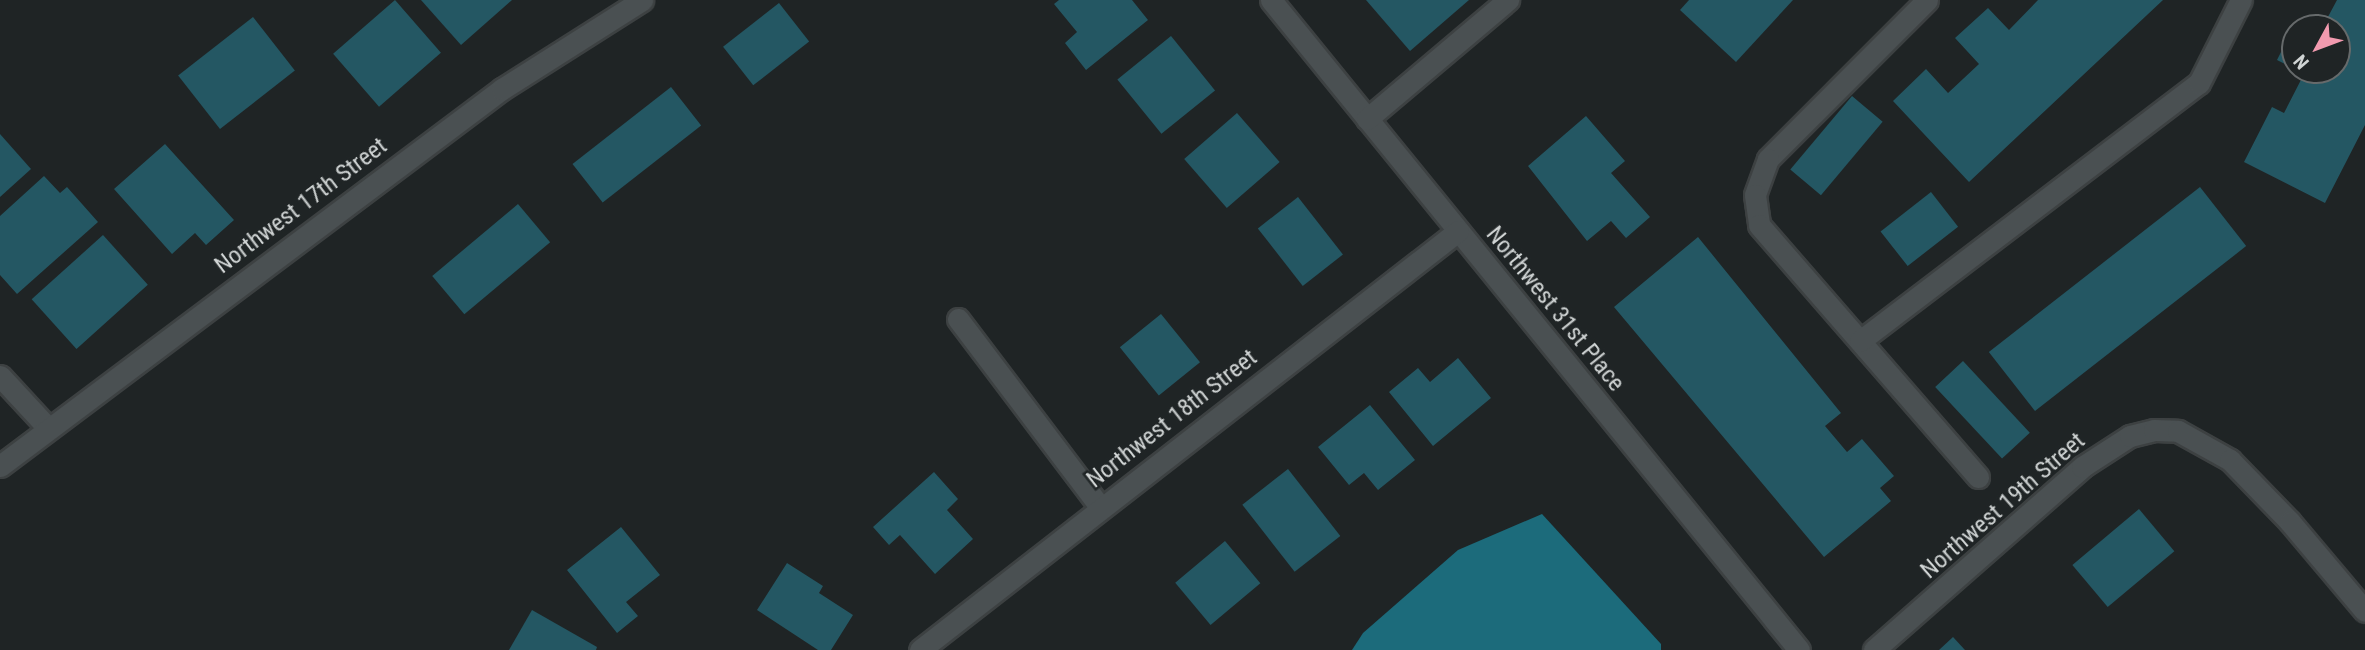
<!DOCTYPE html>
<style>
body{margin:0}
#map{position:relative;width:2365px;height:650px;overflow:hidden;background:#1f2425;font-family:"Roboto Condensed",sans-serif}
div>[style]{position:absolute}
.water>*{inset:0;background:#1c6b7b}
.building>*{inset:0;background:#245763;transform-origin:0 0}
.roads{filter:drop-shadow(2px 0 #3d4142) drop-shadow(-2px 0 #3d4142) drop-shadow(0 2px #3d4142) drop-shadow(0 -2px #3d4142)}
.minor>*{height:21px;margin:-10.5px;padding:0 10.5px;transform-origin:10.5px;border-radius:10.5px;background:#4a5052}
span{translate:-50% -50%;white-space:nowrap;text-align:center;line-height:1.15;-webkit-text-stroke:5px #1f2425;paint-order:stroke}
.street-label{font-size:24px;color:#d0d4d4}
.north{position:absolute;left:2281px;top:14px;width:70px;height:70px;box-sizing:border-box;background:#1f2425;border:2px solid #666a6b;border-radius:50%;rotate:229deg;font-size:19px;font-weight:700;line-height:28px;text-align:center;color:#d0d4d4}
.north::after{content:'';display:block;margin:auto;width:24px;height:32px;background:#f29aaf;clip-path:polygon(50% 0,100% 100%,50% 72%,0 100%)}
</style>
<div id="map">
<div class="water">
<div style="clip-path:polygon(1542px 514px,1661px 644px,1661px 650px,1352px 650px,1363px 633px,1458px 550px)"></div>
</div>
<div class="building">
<div style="left:395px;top:0;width:70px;height:82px;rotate:49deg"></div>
<div style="clip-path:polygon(421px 0,512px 0,461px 45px)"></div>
<div style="clip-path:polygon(1059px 0,1132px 0,1148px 20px,1086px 70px,1065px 43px,1077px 32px,1054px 4px)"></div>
<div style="clip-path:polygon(1366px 0,1469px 0,1410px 51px)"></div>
<div style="clip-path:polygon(1689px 0,1793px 0,1736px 62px,1680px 10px)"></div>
<div style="clip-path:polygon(2163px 0,1969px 182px,1893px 101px,1926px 69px,1948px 93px,1979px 64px,1955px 38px,1988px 8px,2009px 30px,2038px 0)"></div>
<div style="clip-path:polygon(2337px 0,2365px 0,2365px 125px,2325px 203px,2244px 162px,2272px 107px,2284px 113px,2304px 74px,2297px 70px,2337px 70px,2337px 28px,2322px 28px)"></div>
<div style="left:779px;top:3px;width:49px;height:71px;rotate:52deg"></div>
<div style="left:253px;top:17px;width:68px;height:95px;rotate:52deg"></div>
<div style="clip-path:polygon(2297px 20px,2312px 28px,2295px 28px,2295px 69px,2277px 60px)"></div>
<div style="left:1171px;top:36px;width:70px;height:69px;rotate:51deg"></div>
<div style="left:671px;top:87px;width:49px;height:125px;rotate:52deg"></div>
<div style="left:1852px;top:96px;width:40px;height:96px;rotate:40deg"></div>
<div style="left:1237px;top:113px;width:65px;height:70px;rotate:49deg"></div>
<div style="clip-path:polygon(1586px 116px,1625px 161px,1611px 173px,1650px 217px,1626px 238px,1611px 221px,1587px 241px,1528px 166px)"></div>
<div style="clip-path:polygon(0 134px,31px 169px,0 197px)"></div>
<div style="clip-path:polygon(165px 144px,234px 220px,206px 245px,195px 233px,172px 254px,114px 189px)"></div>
<div style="clip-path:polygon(44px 176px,60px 193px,67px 187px,98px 222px,17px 294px,0 275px,0 216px)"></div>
<div style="left:2200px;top:187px;width:75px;height:268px;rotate:52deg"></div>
<div style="left:1931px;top:192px;width:44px;height:64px;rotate:52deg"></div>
<div style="left:1298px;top:197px;width:73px;height:51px;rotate:52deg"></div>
<div style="left:518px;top:204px;width:50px;height:112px;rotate:50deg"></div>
<div style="left:103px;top:235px;width:67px;height:96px;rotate:48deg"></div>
<div style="clip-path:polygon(1698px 237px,1841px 413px,1825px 426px,1847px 452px,1862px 439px,1894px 476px,1880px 488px,1891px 501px,1824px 557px,1614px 307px)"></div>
<div style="left:1161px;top:314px;width:62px;height:53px;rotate:51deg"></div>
<div style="clip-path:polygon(1458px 358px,1491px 398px,1433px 446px,1389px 392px,1418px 368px,1430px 382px)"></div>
<div style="left:1963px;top:361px;width:98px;height:38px;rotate:47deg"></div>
<div style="clip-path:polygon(1370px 405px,1415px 460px,1378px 490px,1364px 473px,1349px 485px,1318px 447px)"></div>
<div style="left:1288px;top:469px;width:85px;height:58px;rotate:52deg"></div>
<div style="clip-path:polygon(934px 472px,958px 499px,947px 510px,973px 539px,935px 574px,900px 535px,889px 545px,873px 527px)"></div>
<div style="left:2139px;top:509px;width:55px;height:87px;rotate:50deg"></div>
<div style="clip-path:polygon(621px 527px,660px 575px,626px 602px,638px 616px,617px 633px,567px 570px)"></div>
<div style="left:1225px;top:541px;width:55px;height:65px;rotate:50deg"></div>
<div style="clip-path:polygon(787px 563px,823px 586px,819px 593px,853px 615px,831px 650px,818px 650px,757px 610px)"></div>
<div style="clip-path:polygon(532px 610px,597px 647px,596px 650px,509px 650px)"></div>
<div style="clip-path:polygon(1953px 637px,1965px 650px,1939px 650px)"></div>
</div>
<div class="roads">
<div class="minor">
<div style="left:1271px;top:0;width:837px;rotate:50.91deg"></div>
<div style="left:1927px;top:0;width:225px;rotate:135deg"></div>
<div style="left:1768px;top:159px;width:38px;rotate:110deg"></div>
<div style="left:1755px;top:195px;width:30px;rotate:82deg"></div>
<div style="left:1759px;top:225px;width:334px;rotate:49deg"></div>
<div style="left:1367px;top:119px;width:185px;rotate:-40.2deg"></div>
<div style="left:958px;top:319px;width:237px;rotate:52.9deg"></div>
<div style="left:1860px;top:341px;width:426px;rotate:-37.3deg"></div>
<div style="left:2199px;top:83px;width:93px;rotate:-63.2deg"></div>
<div style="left:0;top:376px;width:72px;rotate:47.2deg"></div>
<div style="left:0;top:466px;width:628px;rotate:-36.91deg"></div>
<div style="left:502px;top:89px;width:166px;rotate:-32.4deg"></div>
<div style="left:920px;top:650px;width:682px;rotate:-37.91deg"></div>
<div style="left:1874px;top:650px;width:277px;rotate:-41.3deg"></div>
<div style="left:2082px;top:467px;width:57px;rotate:-32.9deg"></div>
<div style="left:2130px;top:436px;width:25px;rotate:-14deg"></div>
<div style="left:2154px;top:430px;width:24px;rotate:2deg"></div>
<div style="left:2178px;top:431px;width:60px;rotate:29.1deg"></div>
<div style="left:2230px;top:460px;width:86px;rotate:45.9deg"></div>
<div style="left:2290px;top:522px;width:116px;rotate:49.9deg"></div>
</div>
</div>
<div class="street-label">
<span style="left:301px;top:206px;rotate:-37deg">Northwest 17th Street</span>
<span style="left:1555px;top:309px;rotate:51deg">Northwest 31st Place</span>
<span style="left:1172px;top:419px;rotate:-38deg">Northwest 18th Street</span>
<span style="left:2003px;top:506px;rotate:-41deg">Northwest 19th Street</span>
</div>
<div class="north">N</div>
</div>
